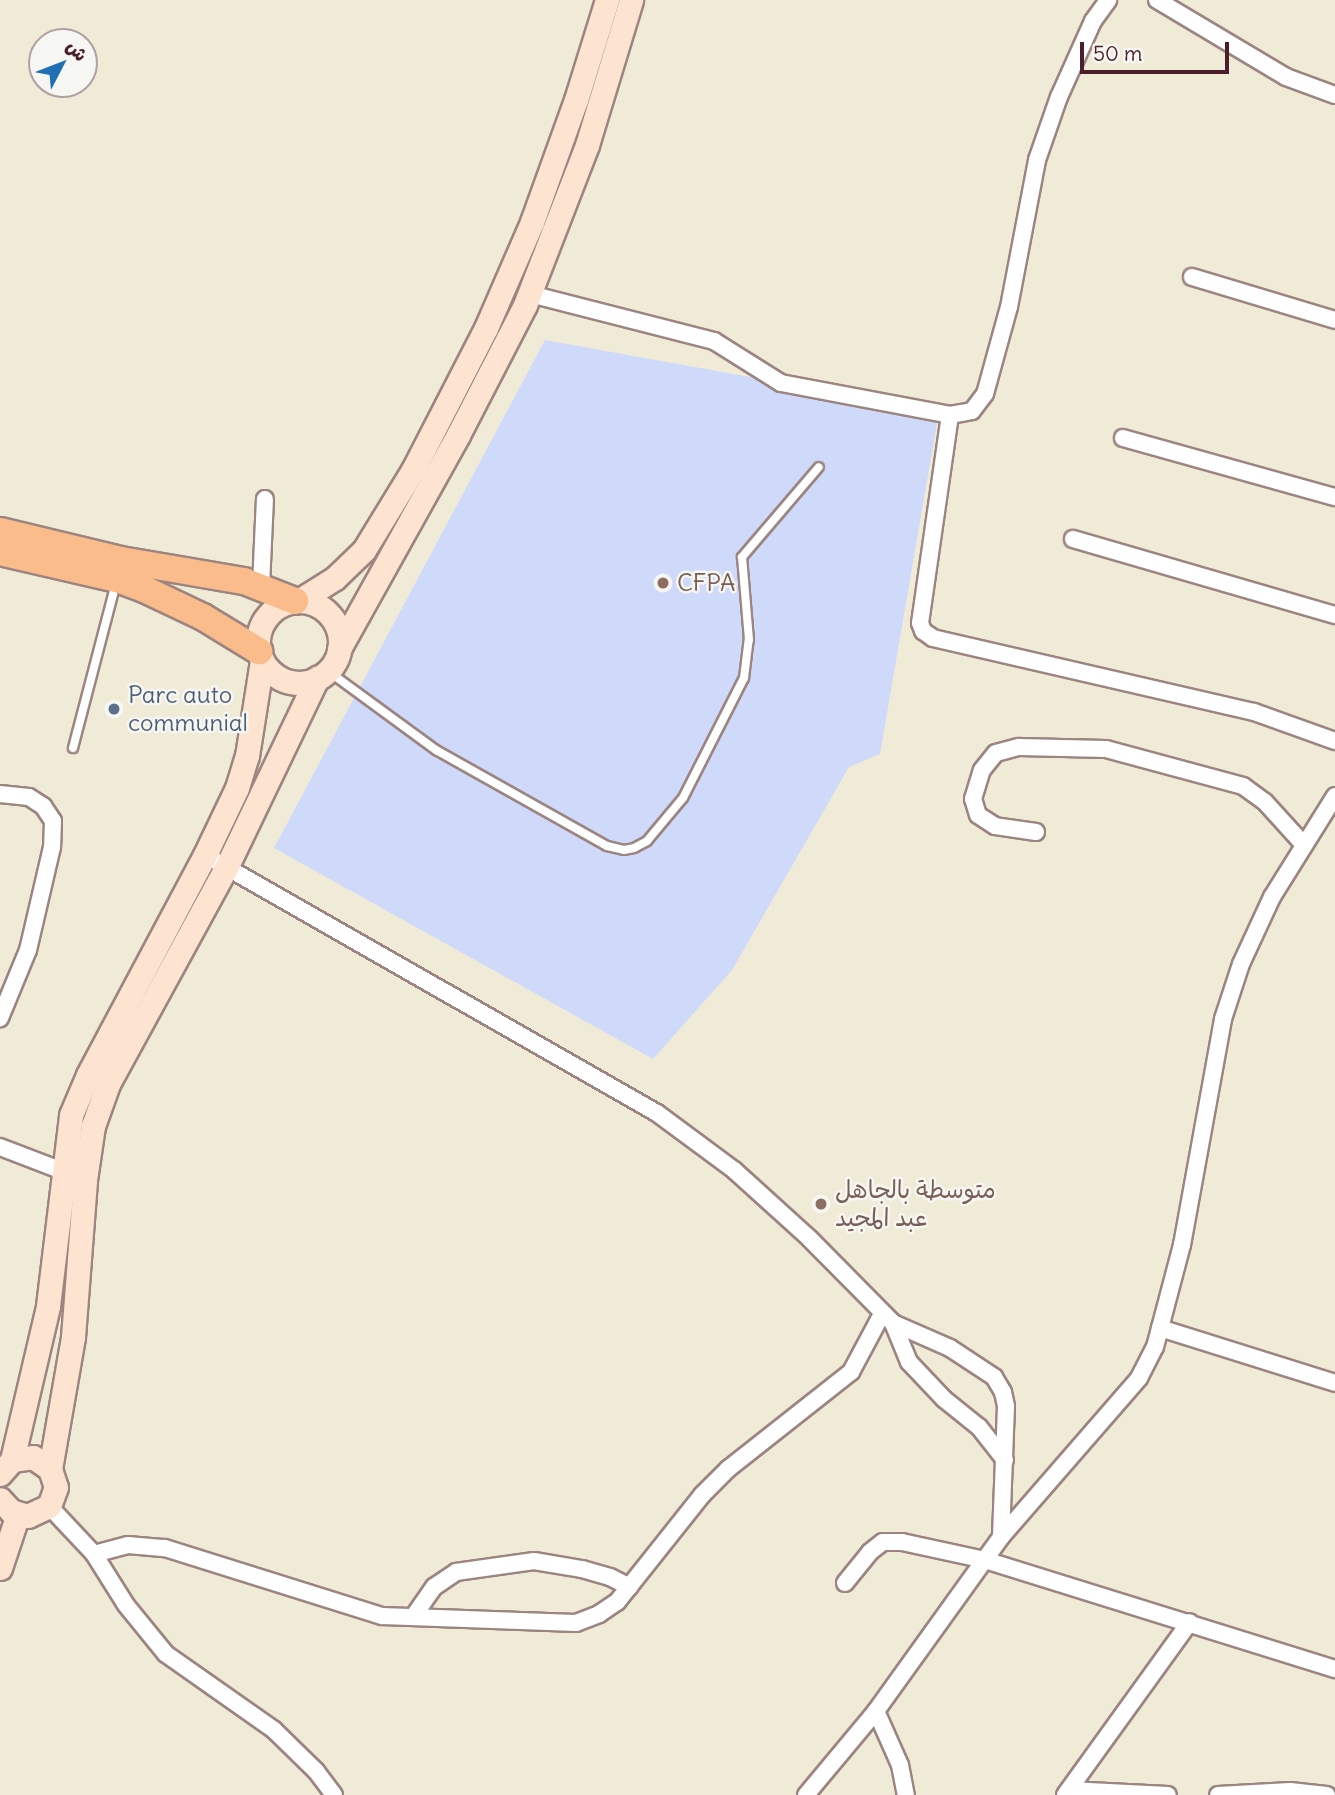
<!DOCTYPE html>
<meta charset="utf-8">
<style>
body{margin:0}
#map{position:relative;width:1335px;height:1795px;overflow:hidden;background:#efebd7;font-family:Delius,"Playpen Sans Arabic",sans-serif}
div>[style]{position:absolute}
.built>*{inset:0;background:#cfdafa}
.roads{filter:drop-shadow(2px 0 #9c8581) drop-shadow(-2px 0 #9c8581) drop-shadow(0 2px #9c8581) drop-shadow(0 -2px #9c8581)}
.service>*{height:8px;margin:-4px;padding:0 4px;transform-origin:4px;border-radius:4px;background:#fff}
.minor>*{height:16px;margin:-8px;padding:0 8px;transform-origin:8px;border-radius:8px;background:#fff}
.secondary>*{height:23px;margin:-11.5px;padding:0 11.5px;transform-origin:11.5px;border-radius:11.5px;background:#fde4d0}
.secondary>.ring{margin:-11.5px;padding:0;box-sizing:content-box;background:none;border:23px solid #fde4d0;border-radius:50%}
.primary>*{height:26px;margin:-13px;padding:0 13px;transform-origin:13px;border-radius:13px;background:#f9bc8a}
.dots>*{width:19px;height:19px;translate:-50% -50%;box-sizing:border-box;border:4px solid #f6f6f2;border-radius:50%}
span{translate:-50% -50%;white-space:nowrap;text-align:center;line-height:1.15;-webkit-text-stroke:5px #f6f6f2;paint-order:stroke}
.education-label{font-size:24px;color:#785e54}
.left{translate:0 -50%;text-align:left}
.service-label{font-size:24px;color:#4e5e75}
.north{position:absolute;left:28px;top:28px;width:70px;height:70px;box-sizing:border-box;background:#f6f6f2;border:2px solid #b1a0a2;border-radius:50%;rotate:48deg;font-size:19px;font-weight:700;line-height:28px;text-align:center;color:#4a1f2b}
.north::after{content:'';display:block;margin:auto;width:24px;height:32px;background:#1f6fb2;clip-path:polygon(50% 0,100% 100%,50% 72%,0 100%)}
.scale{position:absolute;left:1080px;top:42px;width:149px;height:32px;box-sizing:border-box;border:4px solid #4a1f2b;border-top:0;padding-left:9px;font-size:21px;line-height:24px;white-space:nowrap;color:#4a1f2b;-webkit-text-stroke:5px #f6f6f2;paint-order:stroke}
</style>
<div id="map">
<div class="built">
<div style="clip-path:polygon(545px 340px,939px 411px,880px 754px,849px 767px,732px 970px,653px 1059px,274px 848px)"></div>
</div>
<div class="roads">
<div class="service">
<div style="left:328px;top:671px;width:134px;rotate:36.2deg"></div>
<div style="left:436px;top:750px;width:196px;rotate:29.3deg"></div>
<div style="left:607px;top:846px;width:17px;rotate:13deg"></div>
<div style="left:624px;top:850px;width:10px;rotate:-11deg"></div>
<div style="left:634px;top:848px;width:15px;rotate:-28deg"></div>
<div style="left:647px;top:841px;width:56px;rotate:-50.1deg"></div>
<div style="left:683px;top:798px;width:135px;rotate:-63.1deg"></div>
<div style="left:744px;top:678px;width:38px;rotate:-83deg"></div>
<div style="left:749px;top:640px;width:83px;rotate:-94.8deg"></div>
<div style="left:742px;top:557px;width:118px;rotate:-49.5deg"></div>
<div style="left:73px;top:748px;width:171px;rotate:-75.4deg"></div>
</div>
<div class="minor">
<div style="left:1157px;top:0;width:150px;rotate:30.8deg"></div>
<div style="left:1286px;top:77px;width:52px;rotate:20.2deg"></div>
<div style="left:1192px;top:277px;width:149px;rotate:16.7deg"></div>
<div style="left:530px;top:294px;width:190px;rotate:14.3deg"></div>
<div style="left:714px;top:341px;width:79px;rotate:32.1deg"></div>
<div style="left:781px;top:383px;width:172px;rotate:10.7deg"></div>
<div style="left:950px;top:415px;width:22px;rotate:-10deg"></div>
<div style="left:972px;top:411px;width:21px;rotate:-53deg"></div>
<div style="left:985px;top:394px;width:90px;rotate:-74.6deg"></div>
<div style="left:1009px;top:307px;width:150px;rotate:-79.2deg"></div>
<div style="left:1037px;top:160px;width:67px;rotate:-70.8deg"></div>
<div style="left:1059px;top:97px;width:83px;rotate:-65.9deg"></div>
<div style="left:1093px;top:21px;width:26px;rotate:-54deg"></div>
<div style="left:950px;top:415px;width:210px;rotate:98.2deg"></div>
<div style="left:920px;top:623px;width:9px;rotate:69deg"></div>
<div style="left:923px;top:631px;width:12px;rotate:35deg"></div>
<div style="left:933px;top:638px;width:329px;rotate:13deg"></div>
<div style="left:1254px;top:712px;width:86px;rotate:19.7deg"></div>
<div style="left:1123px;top:438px;width:220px;rotate:15.6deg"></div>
<div style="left:1073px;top:539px;width:273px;rotate:16.2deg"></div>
<div style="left:261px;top:586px;width:87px;rotate:-87.4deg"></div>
<div style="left:0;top:794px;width:29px;rotate:6deg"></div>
<div style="left:29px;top:797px;width:17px;rotate:33deg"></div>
<div style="left:43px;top:806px;width:18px;rotate:56deg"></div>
<div style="left:53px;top:821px;width:26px;rotate:92deg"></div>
<div style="left:52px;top:847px;width:106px;rotate:103.1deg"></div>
<div style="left:28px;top:950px;width:74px;rotate:112.4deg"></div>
<div style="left:1036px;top:832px;width:41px;rotate:-171.7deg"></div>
<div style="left:995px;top:826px;width:20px;rotate:-147deg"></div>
<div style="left:978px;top:815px;width:17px;rotate:-107deg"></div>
<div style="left:973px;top:799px;width:30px;rotate:-73deg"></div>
<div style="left:982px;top:770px;width:22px;rotate:-51deg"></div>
<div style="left:996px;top:753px;width:24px;rotate:-15deg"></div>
<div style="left:1019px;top:747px;width:87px;rotate:1.3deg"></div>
<div style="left:1106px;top:749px;width:142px;rotate:15.1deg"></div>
<div style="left:1243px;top:786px;width:27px;rotate:36deg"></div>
<div style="left:1265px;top:802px;width:58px;rotate:47.8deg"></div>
<div style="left:205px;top:855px;width:520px;rotate:29.72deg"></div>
<div style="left:657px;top:1113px;width:96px;rotate:36.5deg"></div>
<div style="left:734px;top:1170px;width:103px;rotate:42.2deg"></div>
<div style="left:810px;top:1239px;width:118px;rotate:45.3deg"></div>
<div style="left:893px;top:1323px;width:62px;rotate:23.7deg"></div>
<div style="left:950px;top:1348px;width:53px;rotate:33.4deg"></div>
<div style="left:994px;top:1377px;width:17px;rotate:59deg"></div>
<div style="left:1003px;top:1392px;width:14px;rotate:78deg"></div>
<div style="left:1006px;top:1406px;width:131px;rotate:92.2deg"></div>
<div style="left:0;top:1147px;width:78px;rotate:21deg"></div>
<div style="left:893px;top:1323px;width:42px;rotate:67.7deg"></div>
<div style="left:909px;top:1362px;width:51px;rotate:46.6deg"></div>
<div style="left:944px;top:1399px;width:45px;rotate:38.7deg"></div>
<div style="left:979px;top:1427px;width:42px;rotate:51.8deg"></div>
<div style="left:1160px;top:1328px;width:183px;rotate:17.4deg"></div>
<div style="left:49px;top:1506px;width:66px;rotate:46.8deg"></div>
<div style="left:94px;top:1554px;width:60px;rotate:57.9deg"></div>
<div style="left:126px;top:1605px;width:63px;rotate:50.8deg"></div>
<div style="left:166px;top:1654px;width:132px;rotate:35.1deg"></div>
<div style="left:274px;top:1730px;width:59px;rotate:44.3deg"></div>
<div style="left:316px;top:1771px;width:30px;rotate:53deg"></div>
<div style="left:94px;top:1554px;width:35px;rotate:-15deg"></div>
<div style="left:128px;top:1545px;width:37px;rotate:5deg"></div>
<div style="left:165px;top:1548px;width:227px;rotate:17.4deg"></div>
<div style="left:382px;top:1616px;width:194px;rotate:2.1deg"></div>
<div style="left:576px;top:1623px;width:25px;rotate:-21deg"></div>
<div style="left:599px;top:1614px;width:22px;rotate:-34deg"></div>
<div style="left:617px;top:1602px;width:137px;rotate:-51.5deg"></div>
<div style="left:702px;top:1495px;width:37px;rotate:-45deg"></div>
<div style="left:728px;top:1469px;width:157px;rotate:-38.3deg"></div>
<div style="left:851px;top:1372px;width:66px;rotate:-61.9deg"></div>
<div style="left:845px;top:1583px;width:40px;rotate:-51deg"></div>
<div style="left:870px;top:1552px;width:16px;rotate:-38deg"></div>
<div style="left:883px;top:1542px;width:19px"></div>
<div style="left:902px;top:1542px;width:85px;rotate:12.2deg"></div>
<div style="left:985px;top:1560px;width:367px;rotate:17.3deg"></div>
<div style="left:413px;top:1617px;width:37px;rotate:-55deg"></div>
<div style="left:434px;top:1587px;width:27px;rotate:-34deg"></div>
<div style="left:456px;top:1572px;width:79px;rotate:-8deg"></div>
<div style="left:534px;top:1561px;width:49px;rotate:9.5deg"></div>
<div style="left:582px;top:1569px;width:29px;rotate:16deg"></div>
<div style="left:610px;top:1577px;width:22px;rotate:27deg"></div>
<div style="left:876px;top:1711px;width:59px;rotate:66deg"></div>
<div style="left:900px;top:1765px;width:31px;rotate:79deg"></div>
<div style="left:1069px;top:1790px;width:99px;rotate:2.9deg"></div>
<div style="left:806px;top:1795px;width:109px;rotate:-50.2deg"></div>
<div style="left:876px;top:1711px;width:214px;rotate:-54.3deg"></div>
<div style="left:1001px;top:1537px;width:211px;rotate:-49deg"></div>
<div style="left:1139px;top:1378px;width:35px;rotate:-63deg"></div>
<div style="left:1155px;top:1347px;width:106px;rotate:-75.2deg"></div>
<div style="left:1182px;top:1245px;width:230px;rotate:-79.7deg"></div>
<div style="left:1223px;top:1019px;width:58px;rotate:-71.9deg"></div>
<div style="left:1241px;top:964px;width:74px;rotate:-65.2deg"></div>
<div style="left:1272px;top:897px;width:119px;rotate:-58deg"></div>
<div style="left:1065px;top:1795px;width:213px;rotate:-54.2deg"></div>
<div style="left:1218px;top:1795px;width:72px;rotate:-3.2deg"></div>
<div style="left:1290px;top:1791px;width:37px;rotate:6deg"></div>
</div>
<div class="secondary">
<div style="left:300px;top:600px;width:41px;rotate:-32.2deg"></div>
<div style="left:335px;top:578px;width:40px;rotate:-44deg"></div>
<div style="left:364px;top:550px;width:94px;rotate:-58.5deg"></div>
<div style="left:413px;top:470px;width:160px;rotate:-62.8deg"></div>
<div style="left:486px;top:328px;width:116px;rotate:-66.5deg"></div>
<div style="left:532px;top:222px;width:130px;rotate:-70.2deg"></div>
<div style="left:576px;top:100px;width:105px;rotate:-72.8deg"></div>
<div class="ring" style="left:258px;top:601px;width:59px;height:59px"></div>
<div style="left:339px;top:649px;width:245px;rotate:-60.9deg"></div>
<div style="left:458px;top:435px;width:146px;rotate:-62.7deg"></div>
<div style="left:525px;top:305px;width:172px;rotate:-68.8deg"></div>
<div style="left:587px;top:145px;width:152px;rotate:-73.1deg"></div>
<div style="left:12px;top:1460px;width:158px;rotate:-76.8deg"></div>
<div style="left:48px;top:1306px;width:192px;rotate:-83.1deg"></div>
<div style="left:71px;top:1115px;width:43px;rotate:-67deg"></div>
<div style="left:88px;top:1075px;width:249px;rotate:-62deg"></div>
<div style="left:205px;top:855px;width:74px;rotate:-64.5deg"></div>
<div style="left:237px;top:788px;width:34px;rotate:-73deg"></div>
<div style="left:247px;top:756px;width:97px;rotate:-81.1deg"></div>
<div style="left:50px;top:1469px;width:134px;rotate:-80.1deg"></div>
<div style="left:73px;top:1337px;width:157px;rotate:-85.6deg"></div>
<div style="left:85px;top:1180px;width:55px;rotate:-81.6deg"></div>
<div style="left:93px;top:1126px;width:45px;rotate:-70.3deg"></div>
<div style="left:108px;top:1084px;width:246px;rotate:-61.4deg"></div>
<div style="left:226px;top:868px;width:211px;rotate:-64.4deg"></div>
<div style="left:0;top:1474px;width:18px;rotate:-49deg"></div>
<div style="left:12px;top:1460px;width:21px;rotate:-8deg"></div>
<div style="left:33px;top:1457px;width:21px;rotate:35deg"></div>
<div style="left:50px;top:1469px;width:19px;rotate:72deg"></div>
<div style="left:56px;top:1487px;width:20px;rotate:110deg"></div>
<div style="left:49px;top:1506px;width:23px;rotate:155deg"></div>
<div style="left:28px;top:1516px;width:18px;rotate:-164deg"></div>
<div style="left:11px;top:1511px;width:16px;rotate:-133deg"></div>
<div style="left:0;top:1568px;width:57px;rotate:-71.6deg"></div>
</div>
<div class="primary">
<div style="left:0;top:531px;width:124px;rotate:13.5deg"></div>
<div style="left:121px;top:560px;width:125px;rotate:9.7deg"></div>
<div style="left:244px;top:581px;width:55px;rotate:21.4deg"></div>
<div style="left:0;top:552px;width:120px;rotate:13deg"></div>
<div style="left:117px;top:579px;width:29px;rotate:20deg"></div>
<div style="left:144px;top:589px;width:65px;rotate:25.4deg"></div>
<div style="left:203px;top:617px;width:66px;rotate:31.3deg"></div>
</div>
</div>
<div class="dots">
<div style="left:663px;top:583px;background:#8d6e63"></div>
<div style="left:114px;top:709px;background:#5c6f8a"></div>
<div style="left:821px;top:1204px;background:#8d6e63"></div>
</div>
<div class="education-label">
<span class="left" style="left:677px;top:583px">CFPA</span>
<span class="left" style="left:835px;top:1204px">متوسطة بالجاهل<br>عبد المجيد</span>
</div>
<div class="service-label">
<span class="left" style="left:128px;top:709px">Parc auto<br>communial</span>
</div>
<div class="north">ش</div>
<div class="scale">50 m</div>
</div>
